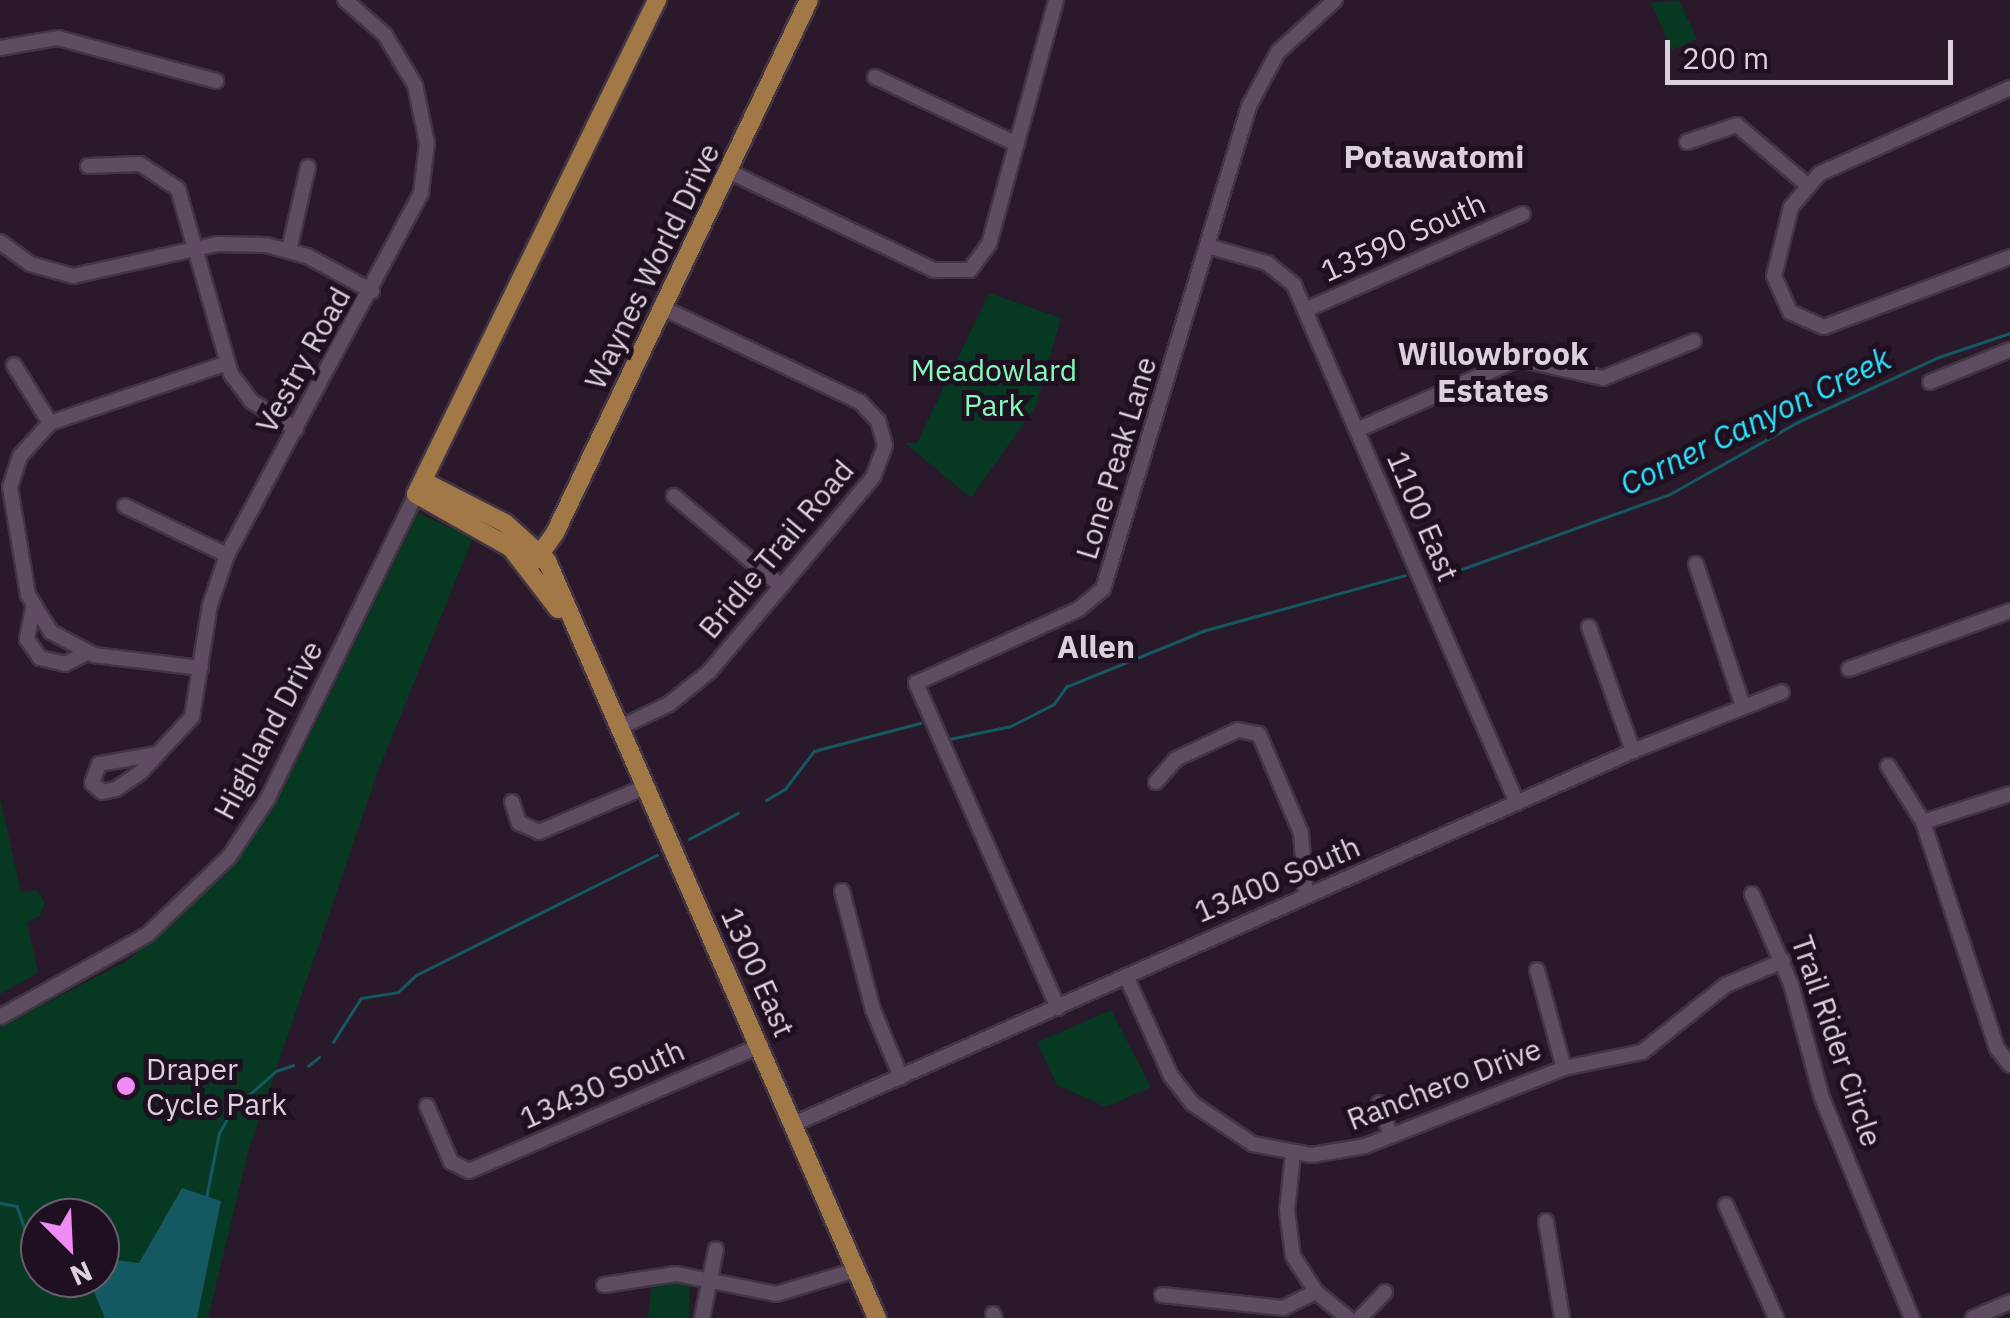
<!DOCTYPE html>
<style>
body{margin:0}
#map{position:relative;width:2010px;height:1318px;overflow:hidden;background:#29192b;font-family:"IBM Plex Sans",sans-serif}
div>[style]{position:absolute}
.green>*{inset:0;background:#063822}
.water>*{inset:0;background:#145862}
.stream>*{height:2.5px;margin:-1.25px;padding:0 1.25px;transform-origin:1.25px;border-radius:1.25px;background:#145862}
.roads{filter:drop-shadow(2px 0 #413543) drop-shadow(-2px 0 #413543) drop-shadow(0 2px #413543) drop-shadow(0 -2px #413543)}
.minor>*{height:14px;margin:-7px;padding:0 7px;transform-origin:7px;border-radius:7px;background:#5e4c60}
.major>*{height:18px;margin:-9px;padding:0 9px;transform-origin:9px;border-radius:9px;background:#a37847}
.dots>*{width:28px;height:28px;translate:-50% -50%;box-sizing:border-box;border:5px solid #1f1021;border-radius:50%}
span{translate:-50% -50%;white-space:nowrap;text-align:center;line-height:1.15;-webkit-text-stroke:10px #1f1021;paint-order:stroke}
.street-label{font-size:30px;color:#dbd0dc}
.park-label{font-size:30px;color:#84faba}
.poi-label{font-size:30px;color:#dbd0dc}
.left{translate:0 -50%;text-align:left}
.neighbourhood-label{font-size:32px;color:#dbd0dc;font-weight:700}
.water-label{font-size:32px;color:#2be5ff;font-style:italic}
.north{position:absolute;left:20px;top:1198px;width:100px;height:100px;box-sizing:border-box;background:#1f1021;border:2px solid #6a5d6c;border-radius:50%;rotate:156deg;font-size:28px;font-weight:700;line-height:40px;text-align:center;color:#dbd0dc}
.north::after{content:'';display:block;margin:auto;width:35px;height:45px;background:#f08bf5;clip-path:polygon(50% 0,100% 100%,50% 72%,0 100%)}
.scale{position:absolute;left:1665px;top:40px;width:288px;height:45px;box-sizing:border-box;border:5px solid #dbd0dc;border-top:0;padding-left:12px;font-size:30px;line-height:35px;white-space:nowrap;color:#dbd0dc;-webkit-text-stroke:8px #1f1021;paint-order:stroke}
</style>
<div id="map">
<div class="green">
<div style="clip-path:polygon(1679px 0,1697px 39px,1672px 50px,1651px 3px)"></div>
<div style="clip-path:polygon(989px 293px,1061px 318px,1036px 406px,971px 498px,905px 443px,917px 443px)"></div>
<div style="clip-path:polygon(evenodd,418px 513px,473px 538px,378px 771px,249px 1149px,208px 1318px,0 1318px,0 1027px,127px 961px,226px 874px,276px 804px,418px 513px,40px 1218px,100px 1218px,100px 1278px,40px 1278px,40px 1218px)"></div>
<div style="clip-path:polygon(0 798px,21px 892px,37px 890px,45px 902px,40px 916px,27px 922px,38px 973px,0 994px)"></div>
<div style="clip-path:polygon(1111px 1010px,1151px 1087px,1106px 1107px,1057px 1085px,1037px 1042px)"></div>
<div style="clip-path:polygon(652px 1280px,690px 1283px,689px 1318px,648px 1318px)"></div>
</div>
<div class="water">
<div style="clip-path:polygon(182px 1188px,221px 1201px,197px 1318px,105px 1318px,88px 1278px,100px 1278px,100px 1258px,139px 1263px)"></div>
</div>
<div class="stream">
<div style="left:1462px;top:569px;width:221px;rotate:-19.8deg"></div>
<div style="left:1670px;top:494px;width:145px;rotate:-29.4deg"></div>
<div style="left:1796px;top:423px;width:157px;rotate:-24.8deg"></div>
<div style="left:1939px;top:357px;width:75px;rotate:-18.7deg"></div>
<div style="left:949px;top:739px;width:63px;rotate:-11.8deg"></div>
<div style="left:1011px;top:726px;width:48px;rotate:-27.1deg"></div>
<div style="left:1054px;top:704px;width:21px;rotate:-55deg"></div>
<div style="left:1066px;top:687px;width:151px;rotate:-22.2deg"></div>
<div style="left:1206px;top:630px;width:206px;rotate:-15.4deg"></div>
<div style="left:766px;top:800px;width:22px;rotate:-30deg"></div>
<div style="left:785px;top:789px;width:48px;rotate:-52.7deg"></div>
<div style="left:814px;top:751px;width:110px;rotate:-14.8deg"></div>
<div style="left:689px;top:839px;width:55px;rotate:-28deg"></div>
<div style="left:333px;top:1042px;width:52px;rotate:-57.5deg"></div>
<div style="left:361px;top:998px;width:37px;rotate:-9deg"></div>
<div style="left:398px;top:992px;width:25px;rotate:-43deg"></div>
<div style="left:416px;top:975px;width:269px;rotate:-26.5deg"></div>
<div style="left:308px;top:1066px;width:14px;rotate:-39deg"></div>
<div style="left:206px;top:1198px;width:66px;rotate:-78.7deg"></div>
<div style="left:219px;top:1133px;width:28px;rotate:-60deg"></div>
<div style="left:233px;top:1109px;width:57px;rotate:-41.5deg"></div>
<div style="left:276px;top:1071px;width:18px;rotate:-19deg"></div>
<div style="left:0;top:1203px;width:17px;rotate:10deg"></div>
<div style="left:17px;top:1206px;width:28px;rotate:71deg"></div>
<div style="left:26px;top:1232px;width:14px"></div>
</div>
<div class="roads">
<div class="minor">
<div style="left:0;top:48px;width:59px;rotate:-9.8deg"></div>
<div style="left:58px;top:38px;width:164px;rotate:15.2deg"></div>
<div style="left:875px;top:77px;width:157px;rotate:25.3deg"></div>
<div style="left:2010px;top:88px;width:209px;rotate:155.8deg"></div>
<div style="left:1819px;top:174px;width:43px;rotate:130.3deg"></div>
<div style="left:1791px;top:207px;width:71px;rotate:103.8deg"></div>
<div style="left:1774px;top:276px;width:39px;rotate:66deg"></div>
<div style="left:1790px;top:312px;width:37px;rotate:24deg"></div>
<div style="left:1824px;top:327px;width:199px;rotate:-20.6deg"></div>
<div style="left:1687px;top:142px;width:53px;rotate:-18.8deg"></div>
<div style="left:1737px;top:125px;width:91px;rotate:40.5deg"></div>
<div style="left:88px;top:166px;width:52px;rotate:-2.2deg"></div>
<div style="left:140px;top:164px;width:45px;rotate:33.3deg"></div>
<div style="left:178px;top:189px;width:192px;rotate:74deg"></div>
<div style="left:231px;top:374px;width:34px;rotate:53deg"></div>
<div style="left:251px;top:401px;width:53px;rotate:31.9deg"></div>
<div style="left:728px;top:171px;width:229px;rotate:25.7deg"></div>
<div style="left:934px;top:270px;width:36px"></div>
<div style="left:970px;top:270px;width:32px;rotate:-54deg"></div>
<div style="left:989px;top:244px;width:253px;rotate:-74.6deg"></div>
<div style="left:0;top:242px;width:37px;rotate:36deg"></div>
<div style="left:30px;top:264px;width:45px;rotate:15.6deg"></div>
<div style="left:73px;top:276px;width:148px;rotate:-12.5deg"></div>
<div style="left:217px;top:244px;width:49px;rotate:1.2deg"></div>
<div style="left:266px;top:245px;width:42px;rotate:15deg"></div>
<div style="left:307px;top:256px;width:74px;rotate:28.3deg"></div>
<div style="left:1207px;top:246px;width:62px;rotate:15.8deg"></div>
<div style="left:1267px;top:263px;width:35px;rotate:39deg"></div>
<div style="left:1294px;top:285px;width:564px;rotate:66.71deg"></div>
<div style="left:289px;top:250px;width:85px;rotate:-77.1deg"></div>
<div style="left:1305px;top:310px;width:238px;rotate:-23.8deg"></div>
<div style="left:14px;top:365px;width:68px;rotate:58.2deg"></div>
<div style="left:1930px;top:382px;width:86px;rotate:-21.8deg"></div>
<div style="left:1357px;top:430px;width:176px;rotate:-23.8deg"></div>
<div style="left:1518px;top:359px;width:87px;rotate:12.6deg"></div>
<div style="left:1603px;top:378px;width:98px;rotate:-22.1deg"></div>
<div style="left:674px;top:496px;width:140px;rotate:40.1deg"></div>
<div style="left:125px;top:506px;width:113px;rotate:25.7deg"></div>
<div style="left:1696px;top:564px;width:150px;rotate:71.7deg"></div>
<div style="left:33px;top:608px;width:32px;rotate:101deg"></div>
<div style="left:27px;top:639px;width:23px;rotate:56deg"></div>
<div style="left:40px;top:658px;width:26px;rotate:13deg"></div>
<div style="left:65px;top:664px;width:25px;rotate:-27deg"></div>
<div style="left:1589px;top:627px;width:132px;rotate:70.5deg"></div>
<div style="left:201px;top:668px;width:108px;rotate:-173.1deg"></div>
<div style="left:94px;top:655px;width:49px;rotate:-151.9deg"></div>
<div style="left:51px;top:632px;width:44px;rotate:-121.9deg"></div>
<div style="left:28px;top:595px;width:109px;rotate:-99.5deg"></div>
<div style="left:10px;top:487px;width:33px;rotate:-72deg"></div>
<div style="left:20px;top:456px;width:45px;rotate:-47.7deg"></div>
<div style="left:50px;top:423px;width:187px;rotate:-18.7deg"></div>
<div style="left:1849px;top:669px;width:171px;rotate:-19.8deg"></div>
<div style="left:621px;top:727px;width:53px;rotate:-25.6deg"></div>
<div style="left:669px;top:704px;width:51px;rotate:-38.7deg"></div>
<div style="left:709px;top:672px;width:255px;rotate:-49.9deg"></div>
<div style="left:873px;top:477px;width:34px;rotate:-69deg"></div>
<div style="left:885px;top:445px;width:25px;rotate:-106deg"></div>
<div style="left:878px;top:421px;width:26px;rotate:-133deg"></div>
<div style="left:860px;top:402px;width:218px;rotate:-154.5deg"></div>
<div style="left:156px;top:754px;width:58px;rotate:170deg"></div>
<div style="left:99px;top:764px;width:20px;rotate:110deg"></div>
<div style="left:92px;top:783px;width:13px;rotate:42deg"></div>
<div style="left:102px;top:792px;width:14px;rotate:-12deg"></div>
<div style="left:116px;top:789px;width:29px;rotate:-34deg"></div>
<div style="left:140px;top:773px;width:76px;rotate:-47.1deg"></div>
<div style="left:192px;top:717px;width:113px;rotate:-80.9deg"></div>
<div style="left:210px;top:605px;width:53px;rotate:-71.2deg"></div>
<div style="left:227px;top:555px;width:411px;rotate:-61.8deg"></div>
<div style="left:421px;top:193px;width:50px;rotate:-83.2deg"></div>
<div style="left:427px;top:143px;width:59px;rotate:-101.7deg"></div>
<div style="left:415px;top:85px;width:58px;rotate:-121deg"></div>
<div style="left:385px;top:35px;width:53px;rotate:-138.8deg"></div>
<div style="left:1888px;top:766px;width:66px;rotate:58deg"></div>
<div style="left:1923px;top:822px;width:238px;rotate:71.9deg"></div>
<div style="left:1997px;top:1048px;width:21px;rotate:53deg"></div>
<div style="left:1156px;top:782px;width:30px;rotate:-49deg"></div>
<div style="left:1176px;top:759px;width:68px;rotate:-25.1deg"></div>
<div style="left:1238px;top:730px;width:21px;rotate:11deg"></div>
<div style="left:1259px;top:734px;width:108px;rotate:67deg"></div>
<div style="left:1301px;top:833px;width:63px;rotate:85.5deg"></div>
<div style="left:512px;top:802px;width:22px;rotate:72deg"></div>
<div style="left:519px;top:823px;width:22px;rotate:24deg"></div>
<div style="left:539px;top:832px;width:115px;rotate:-23deg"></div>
<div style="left:1923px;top:822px;width:91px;rotate:-17.8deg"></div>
<div style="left:842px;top:891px;width:123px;rotate:75.4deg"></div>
<div style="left:873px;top:1010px;width:73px;rotate:67.3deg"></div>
<div style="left:1752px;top:894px;width:98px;rotate:66.6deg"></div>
<div style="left:1791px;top:984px;width:118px;rotate:74.8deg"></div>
<div style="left:1822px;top:1098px;width:238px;rotate:67.8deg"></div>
<div style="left:1537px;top:970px;width:102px;rotate:74.6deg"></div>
<div style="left:1126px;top:976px;width:110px;rotate:65.8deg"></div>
<div style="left:1171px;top:1076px;width:36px;rotate:52deg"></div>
<div style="left:1193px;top:1104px;width:72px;rotate:33.7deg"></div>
<div style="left:1253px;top:1144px;width:60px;rotate:10.6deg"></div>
<div style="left:1312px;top:1155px;width:54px;rotate:-9.6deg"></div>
<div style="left:1365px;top:1146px;width:214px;rotate:-21.4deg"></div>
<div style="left:1564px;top:1068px;width:80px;rotate:-11.6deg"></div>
<div style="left:1642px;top:1052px;width:107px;rotate:-38.6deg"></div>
<div style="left:1726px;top:985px;width:62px;rotate:-22.8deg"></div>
<div style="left:1058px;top:1008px;width:355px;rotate:-113.6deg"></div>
<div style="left:916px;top:683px;width:179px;rotate:-24.4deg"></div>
<div style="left:1079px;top:609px;width:31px;rotate:-40deg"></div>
<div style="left:1103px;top:589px;width:505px;rotate:-73.18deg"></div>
<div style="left:1249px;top:106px;width:61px;rotate:-61.8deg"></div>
<div style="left:1278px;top:52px;width:77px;rotate:-42.4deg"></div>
<div style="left:0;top:1017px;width:168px;rotate:-29.2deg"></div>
<div style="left:147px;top:935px;width:113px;rotate:-43.6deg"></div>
<div style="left:229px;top:857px;width:71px;rotate:-56.5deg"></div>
<div style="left:268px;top:798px;width:338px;rotate:-64deg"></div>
<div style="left:1379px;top:1103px;width:35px;rotate:70deg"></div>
<div style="left:427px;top:1106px;width:61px;rotate:66.8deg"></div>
<div style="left:451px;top:1162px;width:20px;rotate:27deg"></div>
<div style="left:469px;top:1171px;width:318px;rotate:-23.3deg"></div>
<div style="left:796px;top:1123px;width:916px;rotate:-23.96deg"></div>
<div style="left:1633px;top:751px;width:160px;rotate:-21.6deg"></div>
<div style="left:1293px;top:1154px;width:57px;rotate:96deg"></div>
<div style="left:1287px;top:1211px;width:45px;rotate:82.4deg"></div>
<div style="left:1293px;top:1256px;width:43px;rotate:57.4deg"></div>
<div style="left:1316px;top:1292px;width:41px;rotate:39.1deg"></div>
<div style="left:1726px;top:1205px;width:124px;rotate:66.1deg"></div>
<div style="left:1546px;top:1221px;width:98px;rotate:80.6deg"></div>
<div style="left:604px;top:1285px;width:73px;rotate:-8.7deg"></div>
<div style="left:676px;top:1274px;width:102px;rotate:11.3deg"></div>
<div style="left:776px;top:1294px;width:84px;rotate:-16.7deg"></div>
<div style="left:1162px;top:1295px;width:122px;rotate:6.1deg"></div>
<div style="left:1283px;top:1308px;width:37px;rotate:-26deg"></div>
<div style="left:993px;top:1314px;width:4px;rotate:63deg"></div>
<div style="left:702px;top:1318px;width:70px;rotate:-78.5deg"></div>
<div style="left:1360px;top:1318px;width:36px;rotate:-46deg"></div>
<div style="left:1973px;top:1318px;width:40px;rotate:-23.4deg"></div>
</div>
<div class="major">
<div style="left:423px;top:481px;width:92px;rotate:27.1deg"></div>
<div style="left:505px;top:523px;width:57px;rotate:42.1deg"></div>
<div style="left:547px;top:561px;width:826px;rotate:66.45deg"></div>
<div style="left:536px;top:560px;width:33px;rotate:-55deg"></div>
<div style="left:555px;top:533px;width:590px;rotate:-64.52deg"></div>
<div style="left:558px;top:609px;width:77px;rotate:-127.6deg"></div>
<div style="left:511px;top:548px;width:109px;rotate:-150.4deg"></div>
<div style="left:416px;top:494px;width:550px;rotate:-63.99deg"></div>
</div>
</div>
<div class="dots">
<div style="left:126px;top:1086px;background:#f08bf5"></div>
</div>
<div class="street-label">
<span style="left:1403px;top:237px;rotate:-24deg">13590 South</span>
<span style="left:652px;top:266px;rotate:-64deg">Waynes World Drive</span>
<span style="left:303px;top:360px;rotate:-61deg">Vestry Road</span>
<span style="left:1116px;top:458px;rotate:-73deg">Lone Peak Lane</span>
<span style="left:1423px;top:516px;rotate:67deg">1100 East</span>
<span style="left:776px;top:549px;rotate:-50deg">Bridle Trail Road</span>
<span style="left:268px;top:730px;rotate:-62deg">Highland Drive</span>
<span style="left:1277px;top:879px;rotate:-23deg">13400 South</span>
<span style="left:758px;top:972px;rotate:66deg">1300 East</span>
<span style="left:1837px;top:1041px;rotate:71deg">Trail Rider Circle</span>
<span style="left:602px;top:1084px;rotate:-24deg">13430 South</span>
<span style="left:1444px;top:1084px;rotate:-21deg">Ranchero Drive</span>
</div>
<div class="park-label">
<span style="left:994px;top:387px">Meadowlard<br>Park</span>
</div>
<div class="poi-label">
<span class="left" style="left:146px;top:1086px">Draper<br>Cycle Park</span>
</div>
<div class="neighbourhood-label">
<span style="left:1434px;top:156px">Potawatomi</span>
<span style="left:1493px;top:372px">Willowbrook<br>Estates</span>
<span style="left:1096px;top:646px">Allen</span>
</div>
<div class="water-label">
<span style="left:1755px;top:421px;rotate:-26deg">Corner Canyon Creek</span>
</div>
<div class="north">N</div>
<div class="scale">200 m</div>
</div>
